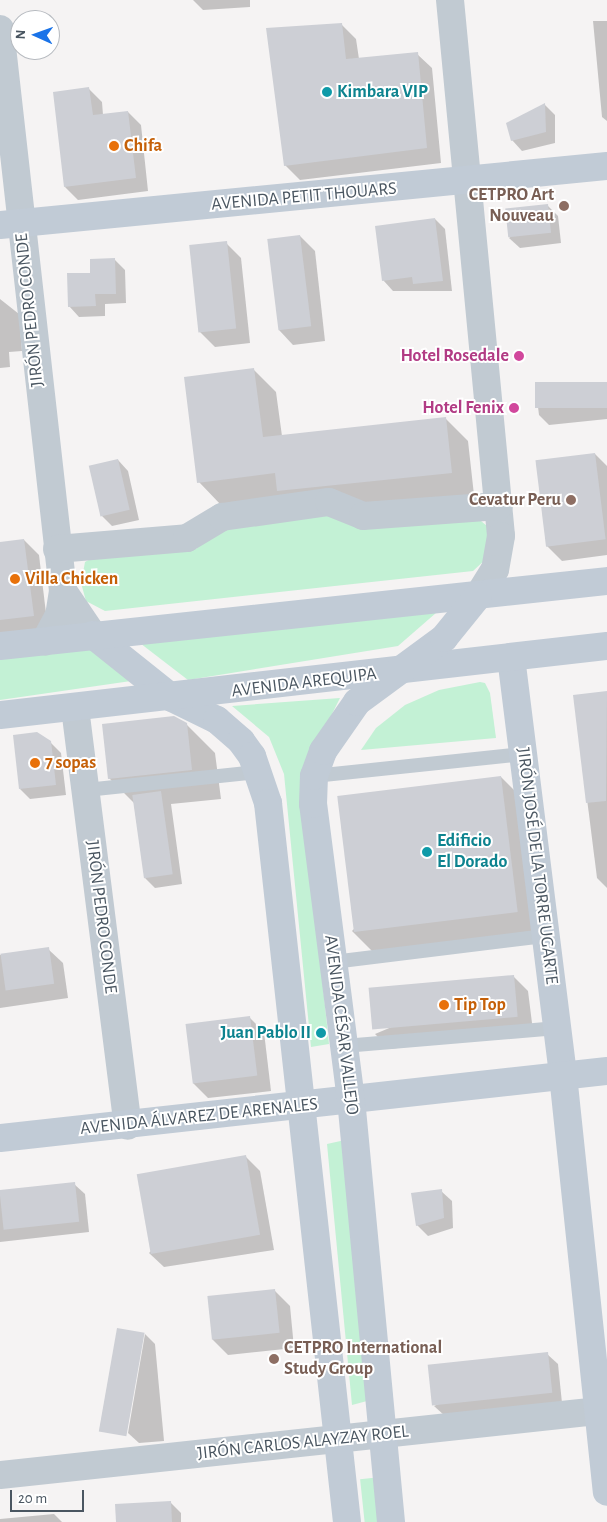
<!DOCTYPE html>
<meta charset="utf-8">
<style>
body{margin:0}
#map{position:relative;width:607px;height:1522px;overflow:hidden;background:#f5f3f3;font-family:"Alegreya Sans",sans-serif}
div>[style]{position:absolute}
.green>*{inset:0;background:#c3f1d5;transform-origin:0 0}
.shadow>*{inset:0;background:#0003}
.building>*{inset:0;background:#cdcfd5;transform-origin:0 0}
.lane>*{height:14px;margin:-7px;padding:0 7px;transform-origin:7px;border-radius:7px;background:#c1cad2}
.street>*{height:28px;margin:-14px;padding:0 14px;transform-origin:14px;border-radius:14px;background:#c1cad2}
.secondary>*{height:28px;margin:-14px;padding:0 14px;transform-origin:14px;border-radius:14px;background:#c1cbd6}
.dots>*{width:14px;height:14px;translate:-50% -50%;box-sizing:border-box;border:2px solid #fff;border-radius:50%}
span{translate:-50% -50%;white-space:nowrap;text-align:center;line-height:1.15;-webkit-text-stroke:4px #fff;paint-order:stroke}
.culture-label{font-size:18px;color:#0d838f;font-weight:700}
.left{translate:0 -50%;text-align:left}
.right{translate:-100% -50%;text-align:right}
.food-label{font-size:18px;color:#c56008;font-weight:700}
.education-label{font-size:18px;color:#785e54;font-weight:700}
.street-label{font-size:18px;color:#4a5661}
.hotel-label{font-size:18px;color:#b23c85;font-weight:700}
.north{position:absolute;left:10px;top:10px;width:50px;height:50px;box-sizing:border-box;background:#fff;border:1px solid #b7bbc0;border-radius:50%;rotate:272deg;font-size:14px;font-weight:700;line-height:20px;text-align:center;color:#4a5661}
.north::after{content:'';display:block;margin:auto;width:18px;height:22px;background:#1a73e8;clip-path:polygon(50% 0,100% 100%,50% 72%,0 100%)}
.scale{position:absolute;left:10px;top:1490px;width:74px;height:22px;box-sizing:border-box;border:2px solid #4a5661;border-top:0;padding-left:6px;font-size:15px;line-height:18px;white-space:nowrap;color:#4a5661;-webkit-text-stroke:4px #fff;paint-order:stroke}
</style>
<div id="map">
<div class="green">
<div style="clip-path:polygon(324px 512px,475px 516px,487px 526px,487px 558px,473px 571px,105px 611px,86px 601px,81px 583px,85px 562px,101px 553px,196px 549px,224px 526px)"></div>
<div style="clip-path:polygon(444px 606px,398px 646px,188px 680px,136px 640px)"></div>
<div style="clip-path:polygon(93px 648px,131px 681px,0 700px,0 658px)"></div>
<div style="clip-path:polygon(480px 682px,485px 683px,490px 693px,496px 738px,361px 750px,376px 728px,405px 705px,439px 690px)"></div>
<div style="clip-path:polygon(340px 698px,301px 776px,329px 1044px,311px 1047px,284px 774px,269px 737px,232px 706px)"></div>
<div style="clip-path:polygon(345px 1140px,367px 1401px,352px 1405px,327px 1144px)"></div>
<div style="left:381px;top:1477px;width:45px;height:21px;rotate:84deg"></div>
</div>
<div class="shadow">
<div style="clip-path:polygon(193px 0,250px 0,250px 7px,203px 10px)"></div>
<div style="clip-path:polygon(593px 21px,607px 21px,607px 121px,602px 117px)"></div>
<div style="clip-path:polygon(341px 24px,356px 39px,359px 59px,417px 54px,432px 68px,441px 163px,300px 180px,285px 165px)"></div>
<div style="clip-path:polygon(89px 89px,102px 102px,103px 115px,128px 112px,141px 125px,148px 191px,78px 200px,65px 187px)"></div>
<div style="clip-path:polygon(545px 105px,555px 115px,555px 143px,522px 151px,512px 140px)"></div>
<div style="clip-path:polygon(548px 206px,558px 216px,561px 243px,520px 248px,509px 238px)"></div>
<div style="clip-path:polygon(435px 219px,445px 229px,452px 291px,393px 291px,383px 280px)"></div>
<div style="clip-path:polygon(300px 236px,315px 251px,325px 341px,293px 345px,279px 330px)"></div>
<div style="clip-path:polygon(226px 243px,241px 258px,250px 343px,215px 347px,200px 332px)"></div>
<div style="clip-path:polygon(115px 260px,125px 270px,126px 303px,105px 304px,105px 316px,79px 317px,69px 306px,92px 274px)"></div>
<div style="clip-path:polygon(0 299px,19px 314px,22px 351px,9px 352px,10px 367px,0 368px)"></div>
<div style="clip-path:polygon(253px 369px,276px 392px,282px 436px,445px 418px,468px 441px,474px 495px,301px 513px,221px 505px,199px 482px)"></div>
<div style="clip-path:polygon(607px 384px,607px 419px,549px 425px,539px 415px,536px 391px)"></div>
<div style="clip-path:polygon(595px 454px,607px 466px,607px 555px,562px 561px,547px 546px)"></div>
<div style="clip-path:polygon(118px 460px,128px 471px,139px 520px,112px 526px,102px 516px)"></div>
<div style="clip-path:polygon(24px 540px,39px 555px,48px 630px,4px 636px,0 632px,0 543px)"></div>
<div style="clip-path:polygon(607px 692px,607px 888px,597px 878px,574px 696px)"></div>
<div style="clip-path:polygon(186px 724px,215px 753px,221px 799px,171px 804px,182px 884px,155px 888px,145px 878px,134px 803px,109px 778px)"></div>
<div style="clip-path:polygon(50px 742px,61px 753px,66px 795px,30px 799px,20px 789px)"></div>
<div style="clip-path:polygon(501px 777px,530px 806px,546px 941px,381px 960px,352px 931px)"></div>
<div style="clip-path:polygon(48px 949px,63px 963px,68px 998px,0 1008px,0 955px)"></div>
<div style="clip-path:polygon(513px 976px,528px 991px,533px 1031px,390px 1049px,375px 1034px)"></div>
<div style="clip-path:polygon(249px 1017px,264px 1032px,271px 1091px,208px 1098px,193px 1083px)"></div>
<div style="clip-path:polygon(245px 1156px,260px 1171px,274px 1250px,164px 1267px,149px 1253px)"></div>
<div style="clip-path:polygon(74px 1184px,85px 1194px,89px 1232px,0 1242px,0 1193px)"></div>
<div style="clip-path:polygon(441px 1191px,452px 1201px,453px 1228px,428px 1236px,417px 1225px)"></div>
<div style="clip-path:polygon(275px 1291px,290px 1306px,294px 1348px,228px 1355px,213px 1340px,209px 1298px)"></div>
<div style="clip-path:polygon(145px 1334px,155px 1344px,164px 1441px,139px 1443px,128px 1433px)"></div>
<div style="clip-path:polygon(547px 1354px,558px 1364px,562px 1403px,445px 1416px,434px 1406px)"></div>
<div style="clip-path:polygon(170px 1502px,181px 1513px,181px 1522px,117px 1522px)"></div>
<div style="clip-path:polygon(54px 1514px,62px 1522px,0 1522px,0 1519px)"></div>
</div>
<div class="building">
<div style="clip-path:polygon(342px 23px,346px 59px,418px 52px,427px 148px,284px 166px,266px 28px)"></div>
<div style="clip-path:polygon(89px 87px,93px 115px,128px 111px,136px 178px,64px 187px,53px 92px)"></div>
<div style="clip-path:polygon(545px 103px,546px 132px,511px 141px,506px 123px)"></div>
<div style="left:548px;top:204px;width:29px;height:43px;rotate:84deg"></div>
<div style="clip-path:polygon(435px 218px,443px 281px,413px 284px,412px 277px,382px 281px,375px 226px)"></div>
<div style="left:300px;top:235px;width:92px;height:33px;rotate:83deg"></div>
<div style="left:227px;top:241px;width:88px;height:38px;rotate:84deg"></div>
<div style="clip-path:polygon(115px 258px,116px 294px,95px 294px,96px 306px,68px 307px,67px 273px,90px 273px,90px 259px)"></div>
<div style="clip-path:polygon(254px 368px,263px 437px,446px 417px,452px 473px,277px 491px,275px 473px,197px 483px,184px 377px)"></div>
<div style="left:607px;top:382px;width:26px;height:72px;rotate:90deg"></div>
<div style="left:595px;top:453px;width:87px;height:60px;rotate:83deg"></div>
<div style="left:118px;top:459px;width:52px;height:30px;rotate:77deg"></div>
<div style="clip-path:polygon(24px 539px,34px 616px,0 620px,0 542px)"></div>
<div style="clip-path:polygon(607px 691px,606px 801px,586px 803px,573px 695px)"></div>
<div style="clip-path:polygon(174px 716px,187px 723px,192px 770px,108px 779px,102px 724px)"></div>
<div style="clip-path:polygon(37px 732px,51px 741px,56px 785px,19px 789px,13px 735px)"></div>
<div style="left:501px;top:776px;width:137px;height:165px;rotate:83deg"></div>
<div style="left:161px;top:791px;width:84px;height:29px;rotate:82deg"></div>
<div style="left:49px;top:947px;width:37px;height:49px;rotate:82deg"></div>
<div style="left:514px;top:975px;width:42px;height:146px;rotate:85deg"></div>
<div style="left:250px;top:1016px;width:60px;height:65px;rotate:83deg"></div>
<div style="left:246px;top:1155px;width:81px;height:111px;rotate:80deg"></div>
<div style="left:75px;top:1182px;width:40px;height:76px;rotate:84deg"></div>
<div style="clip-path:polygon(442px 1189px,444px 1218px,416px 1226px,411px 1193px)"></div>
<div style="left:275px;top:1289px;width:44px;height:68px;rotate:84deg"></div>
<div style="left:117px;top:1328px;width:28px;height:105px;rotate:10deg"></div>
<div style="left:548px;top:1352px;width:41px;height:121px;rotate:84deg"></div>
<div style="clip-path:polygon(171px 1501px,172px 1522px,116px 1522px,115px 1504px)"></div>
</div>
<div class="lane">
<div style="left:314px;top:776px;width:210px;rotate:-6deg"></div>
<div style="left:86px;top:790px;width:173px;rotate:-6deg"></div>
<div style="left:333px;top:962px;width:215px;rotate:-7deg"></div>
<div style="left:344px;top:1046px;width:214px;rotate:-4.8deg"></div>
</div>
<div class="street">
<div style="left:450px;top:0;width:538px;rotate:84.56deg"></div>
<div style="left:501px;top:536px;width:34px;rotate:100deg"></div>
<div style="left:495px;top:569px;width:32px;rotate:122deg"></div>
<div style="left:0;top:29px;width:566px;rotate:83.6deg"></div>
<div style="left:63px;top:591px;width:24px;rotate:99deg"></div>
<div style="left:59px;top:615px;width:30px;rotate:118deg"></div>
<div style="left:57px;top:549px;width:130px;rotate:-4.8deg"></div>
<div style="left:187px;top:538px;width:41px;rotate:-31deg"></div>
<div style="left:222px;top:517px;width:108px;rotate:-8deg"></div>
<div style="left:329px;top:502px;width:37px;rotate:22deg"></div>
<div style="left:363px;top:516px;width:136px;rotate:-4.2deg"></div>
<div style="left:63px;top:591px;width:53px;rotate:55.7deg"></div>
<div style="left:75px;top:708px;width:421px;rotate:82.8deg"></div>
<div style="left:0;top:1475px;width:610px;rotate:-6.11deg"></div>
</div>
<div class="secondary">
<div style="left:0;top:225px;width:610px;rotate:-5.55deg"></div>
<div style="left:93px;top:635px;width:101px;rotate:38.6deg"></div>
<div style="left:172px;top:698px;width:50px;rotate:26.1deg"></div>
<div style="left:217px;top:720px;width:32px;rotate:41deg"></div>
<div style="left:241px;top:741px;width:19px;rotate:54deg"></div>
<div style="left:252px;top:756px;width:50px;rotate:71.2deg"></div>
<div style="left:268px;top:803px;width:723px;rotate:83.73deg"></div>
<div style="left:0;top:646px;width:610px;rotate:-6.11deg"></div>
<div style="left:511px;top:657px;width:421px;rotate:82.9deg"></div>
<div style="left:563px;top:1075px;width:419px;rotate:84deg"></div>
<div style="left:0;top:715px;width:611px;rotate:-6.49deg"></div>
<div style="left:0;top:1138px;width:611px;rotate:-6.3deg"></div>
<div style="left:391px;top:1522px;width:424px;rotate:-95.4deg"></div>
<div style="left:351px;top:1100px;width:298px;rotate:-97.3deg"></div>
<div style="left:313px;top:804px;width:28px;rotate:-88deg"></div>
<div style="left:314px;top:776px;width:27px;rotate:-70deg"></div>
<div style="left:323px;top:751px;width:60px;rotate:-55.2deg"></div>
<div style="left:357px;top:702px;width:108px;rotate:-36.3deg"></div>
<div style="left:444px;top:638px;width:54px;rotate:-51deg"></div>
</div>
<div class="dots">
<div style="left:327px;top:92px;background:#0f9aa8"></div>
<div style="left:114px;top:146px;background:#e8710a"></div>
<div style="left:564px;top:206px;background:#8d6e63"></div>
<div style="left:519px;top:356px;background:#d1479c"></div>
<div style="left:514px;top:408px;background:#d1479c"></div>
<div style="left:571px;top:500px;background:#8d6e63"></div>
<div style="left:15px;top:579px;background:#e8710a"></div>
<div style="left:35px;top:763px;background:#e8710a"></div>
<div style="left:427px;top:852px;background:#0f9aa8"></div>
<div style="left:444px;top:1005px;background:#e8710a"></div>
<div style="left:321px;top:1033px;background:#0f9aa8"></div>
<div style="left:274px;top:1359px;background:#8d6e63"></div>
</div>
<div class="culture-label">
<span class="left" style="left:337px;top:92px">Kimbara VIP</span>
<span class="left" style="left:437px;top:852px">Edificio<br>El Dorado</span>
<span class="right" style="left:311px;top:1033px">Juan Pablo II</span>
</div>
<div class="food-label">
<span class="left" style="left:124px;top:146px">Chifa</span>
<span class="left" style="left:25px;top:579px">Villa Chicken</span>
<span class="left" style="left:45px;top:763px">7 sopas</span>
<span class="left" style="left:454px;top:1005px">Tip Top</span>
</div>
<div class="education-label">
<span class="right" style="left:554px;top:206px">CETPRO Art<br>Nouveau</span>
<span class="right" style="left:561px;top:500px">Cevatur Peru</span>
<span class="left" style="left:284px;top:1359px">CETPRO International<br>Study Group</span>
</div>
<div class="street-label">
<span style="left:304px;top:197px;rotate:-5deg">AVENIDA PETIT THOUARS</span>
<span style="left:30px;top:310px;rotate:-96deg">JIRÓN PEDRO CONDE</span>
<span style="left:304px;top:683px;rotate:-7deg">AVENIDA AREQUIPA</span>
<span style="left:537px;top:866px;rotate:83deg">JIRÓN JOSÉ DE LA TORRE UGARTE</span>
<span style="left:101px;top:917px;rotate:83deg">JIRÓN PEDRO CONDE</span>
<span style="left:341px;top:1025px;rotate:83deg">AVENIDA CÉSAR VALLEJO</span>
<span style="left:199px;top:1117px;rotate:-6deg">AVENIDA ÁLVAREZ DE ARENALES</span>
<span style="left:303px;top:1443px;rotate:-6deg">JIRÓN CARLOS ALAYZAY ROEL</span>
</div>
<div class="hotel-label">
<span class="right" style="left:509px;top:356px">Hotel Rosedale</span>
<span class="right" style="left:504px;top:408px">Hotel Fenix</span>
</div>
<div class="north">N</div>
<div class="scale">20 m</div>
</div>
